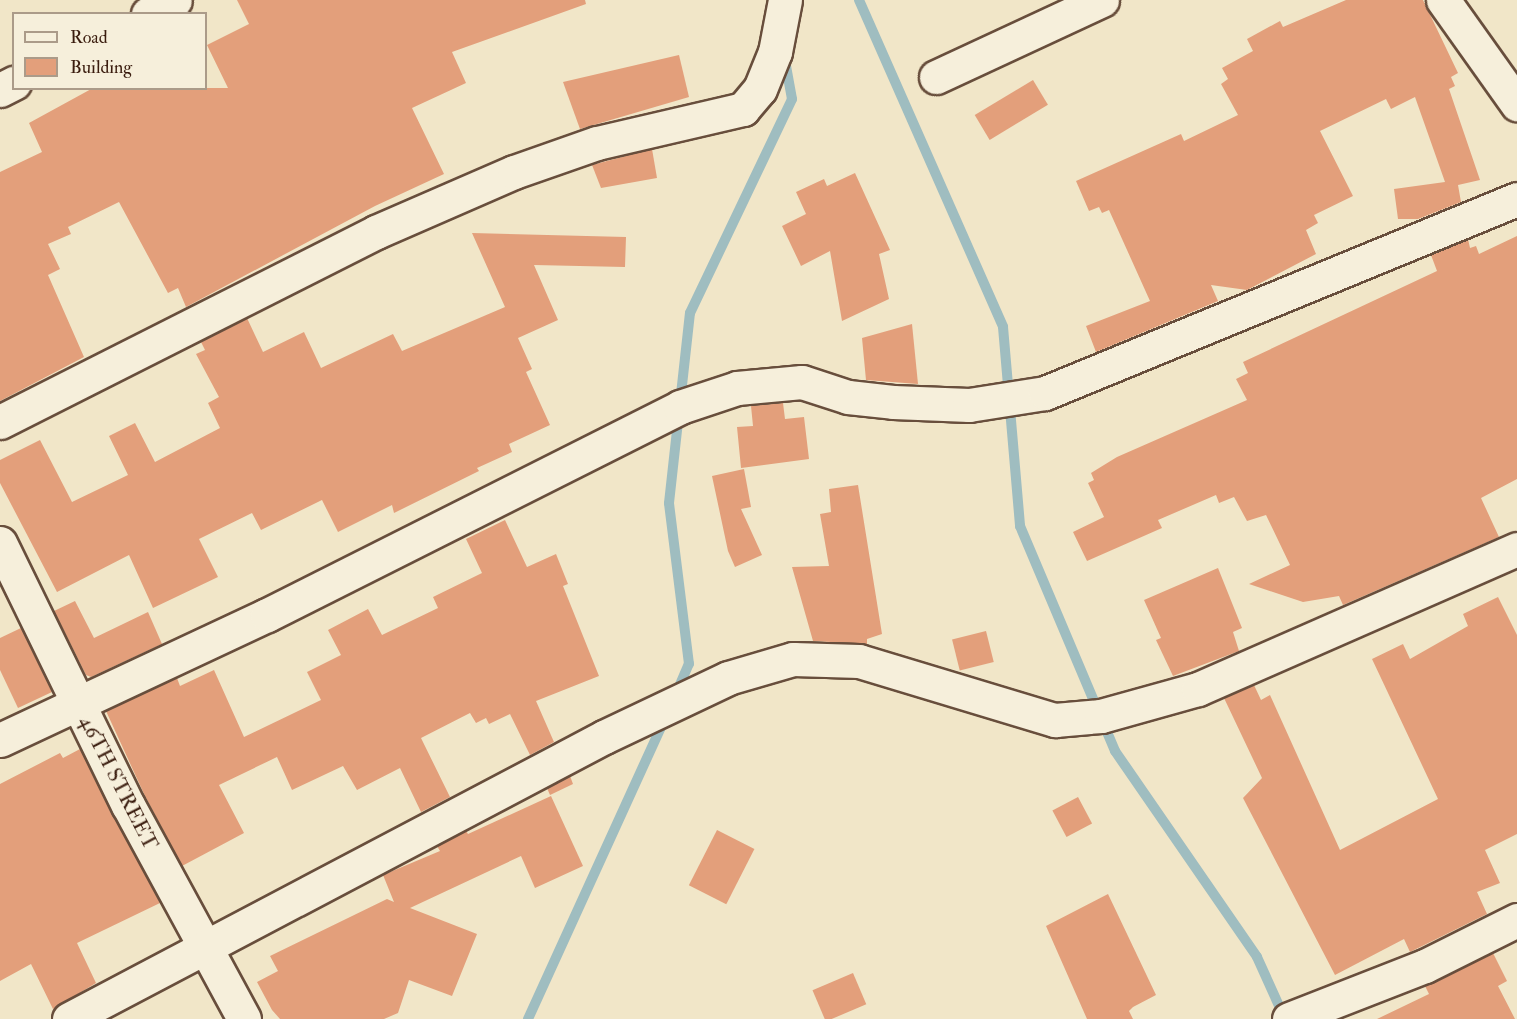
<!DOCTYPE html>
<style>
body{margin:0}
#map{position:relative;width:1517px;height:1019px;overflow:hidden;background:#f1e6c8;font-family:"IM FELL Double Pica",serif}
div>[style]{position:absolute}
.stream>*{height:10px;margin:-5px;padding:0 5px;transform-origin:5px;border-radius:5px;background:#9fbdc0}
.building>*{inset:0;background:#e39f7b;transform-origin:0 0}
.roads{filter:drop-shadow(2px 0 #684e3c) drop-shadow(-2px 0 #684e3c) drop-shadow(0 2px #684e3c) drop-shadow(0 -2px #684e3c)}
.minor>*{height:33px;margin:-16.5px;padding:0 16.5px;transform-origin:16.5px;border-radius:16.5px;background:#f6efdb}
span{translate:-50% -50%;white-space:nowrap;text-align:center;line-height:1.15;-webkit-text-stroke:4.5px #f6efdb;paint-order:stroke}
.street-label{font-size:21px;color:#3a1c0e}
.legend{position:absolute;left:12px;top:12px;width:195px;height:78px;box-sizing:border-box;background:#f6efdb;border:2px solid #ab9b89;margin:0;padding:8px 10px;list-style:none;font-size:18px;color:#3a1c0e}
.legend li{display:flex;align-items:center;gap:12px;height:30px}
.legend b{width:30px;border:2px solid #ab9b89}
</style>
<div id="map">
<div class="stream">
<div style="left:859px;top:0;width:357px;rotate:66.2deg"></div>
<div style="left:1003px;top:327px;width:200px;rotate:85.1deg"></div>
<div style="left:1020px;top:526px;width:244px;rotate:67.1deg"></div>
<div style="left:1115px;top:751px;width:250px;rotate:55.4deg"></div>
<div style="left:1257px;top:957px;width:68px;rotate:65.7deg"></div>
<div style="left:676px;top:694px;width:33px;rotate:-67deg"></div>
<div style="left:689px;top:664px;width:162px;rotate:-97.1deg"></div>
<div style="left:669px;top:503px;width:191px;rotate:-83.7deg"></div>
<div style="left:690px;top:313px;width:237px;rotate:-64.5deg"></div>
<div style="left:792px;top:99px;width:45px;rotate:-100.3deg"></div>
<div style="left:528px;top:1019px;width:333px;rotate:-65.5deg"></div>
</div>
<div class="building">
<div style="clip-path:polygon(237px 0,585px 0,586px 4px,452px 52px,466px 83px,412px 108px,444px 174px,375px 206px,186px 307px,178px 288px,168px 293px,119px 202px,68px 227px,71px 234px,48px 244px,60px 269px,48px 275px,84px 357px,0 401px,0 172px,42px 152px,29px 123px,93px 88px,228px 88px,207px 45px,249px 24px)"></div>
<div style="clip-path:polygon(1346px 0,1423px 0,1458px 73px,1451px 77px,1455px 86px,1449px 89px,1480px 180px,1458px 185px,1461px 202px,1418px 219px,1398px 219px,1394px 189px,1445px 182px,1415px 97px,1391px 109px,1386px 99px,1320px 131px,1353px 196px,1314px 215px,1318px 223px,1306px 230px,1316px 254px,1247px 290px,1211px 285px,1218px 301px,1096px 352px,1086px 326px,1150px 301px,1109px 210px,1102px 213px,1099px 207px,1089px 211px,1076px 181px,1181px 134px,1184px 141px,1238px 115px,1221px 84px,1228px 79px,1222px 68px,1253px 51px,1247px 39px,1280px 21px,1283px 27px)"></div>
<div style="clip-path:polygon(679px 55px,689px 97px,580px 129px,563px 82px)"></div>
<div style="left:1033px;top:80px;width:29px;height:68px;rotate:59deg"></div>
<div style="clip-path:polygon(652px 149px,657px 178px,601px 188px,592px 165px)"></div>
<div style="clip-path:polygon(855px 173px,890px 250px,879px 254px,889px 299px,842px 321px,830px 251px,801px 266px,782px 226px,806px 214px,796px 192px,824px 179px,827px 186px)"></div>
<div style="clip-path:polygon(472px 233px,626px 237px,625px 267px,534px 265px,558px 320px,518px 338px,532px 369px,526px 372px,550px 425px,509px 444px,512px 452px,477px 468px,479px 471px,394px 513px,392px 505px,338px 532px,322px 500px,261px 530px,252px 513px,199px 539px,218px 577px,153px 608px,129px 555px,57px 592px,0 483px,0 460px,40px 440px,72px 502px,128px 475px,109px 436px,135px 423px,155px 462px,220px 428px,208px 403px,219px 397px,196px 354px,205px 350px,201px 342px,247px 318px,263px 352px,304px 332px,321px 368px,393px 334px,402px 351px,505px 307px)"></div>
<div style="clip-path:polygon(1517px 236px,1517px 479px,1481px 498px,1499px 537px,1343px 605px,1339px 596px,1303px 602px,1249px 584px,1290px 565px,1266px 515px,1247px 521px,1234px 497px,1219px 503px,1216px 495px,1158px 520px,1162px 528px,1087px 561px,1073px 532px,1104px 517px,1088px 483px,1094px 480px,1091px 473px,1117px 457px,1247px 400px,1236px 379px,1248px 373px,1243px 362px,1437px 271px,1431px 255px,1468px 239px,1470px 248px,1476px 246px,1479px 254px)"></div>
<div style="clip-path:polygon(912px 324px,918px 384px,866px 380px,862px 338px)"></div>
<div style="clip-path:polygon(783px 403px,785px 419px,804px 417px,809px 459px,741px 468px,737px 427px,753px 426px,751px 406px)"></div>
<div style="clip-path:polygon(744px 469px,751px 507px,741px 509px,762px 555px,735px 567px,728px 551px,712px 476px)"></div>
<div style="clip-path:polygon(858px 485px,882px 634px,867px 639px,867px 644px,813px 641px,792px 567px,829px 566px,820px 514px,831px 512px,829px 489px)"></div>
<div style="clip-path:polygon(505px 520px,527px 567px,556px 554px,568px 584px,563px 586px,599px 676px,536px 701px,554px 742px,530px 755px,510px 714px,489px 724px,486px 718px,476px 723px,470px 713px,421px 738px,450px 797px,421px 812px,400px 768px,357px 790px,343px 766px,292px 790px,277px 757px,219px 785px,244px 833px,182px 866px,145px 796px,106px 711px,177px 678px,180px 686px,214px 670px,244px 737px,321px 700px,307px 672px,341px 655px,328px 630px,368px 609px,382px 635px,438px 608px,433px 597px,482px 573px,466px 539px)"></div>
<div style="clip-path:polygon(1218px 568px,1242px 628px,1233px 632px,1239px 651px,1173px 676px,1156px 640px,1161px 638px,1144px 600px)"></div>
<div style="clip-path:polygon(1498px 597px,1517px 635px,1517px 834px,1485px 850px,1500px 883px,1477px 892px,1487px 914px,1410px 952px,1404px 939px,1335px 975px,1243px 798px,1262px 778px,1224px 698px,1254px 685px,1261px 700px,1270px 695px,1340px 850px,1438px 799px,1372px 659px,1403px 644px,1410px 659px,1468px 626px,1463px 614px)"></div>
<div style="clip-path:polygon(75px 601px,94px 638px,148px 612px,162px 644px,91px 677px,86px 675px,54px 611px)"></div>
<div style="clip-path:polygon(21px 628px,52px 692px,18px 708px,0 670px,0 638px)"></div>
<div style="left:986px;top:631px;width:32px;height:35px;rotate:76deg"></div>
<div style="clip-path:polygon(80px 749px,160px 903px,77px 943px,96px 983px,53px 1009px,31px 964px,0 981px,0 784px,60px 753px,63px 758px)"></div>
<div style="clip-path:polygon(570px 776px,573px 784px,550px 795px,547px 788px)"></div>
<div style="clip-path:polygon(551px 796px,583px 866px,535px 888px,521px 856px,410px 908px,477px 934px,452px 996px,409px 980px,398px 1013px,384px 1019px,280px 1019px,272px 1010px,257px 982px,278px 971px,270px 956px,387px 899px,394px 902px,383px 875px,440px 851px,437px 846px,466px 831px,468px 834px)"></div>
<div style="left:1078px;top:797px;width:30px;height:29px;rotate:62deg"></div>
<div style="left:717px;top:830px;width:42px;height:62px;rotate:27deg"></div>
<div style="clip-path:polygon(1108px 894px,1156px 995px,1133px 1007px,1129px 1011px,1133px 1019px,1087px 1019px,1046px 926px)"></div>
<div style="clip-path:polygon(1493px 953px,1507px 981px,1498px 986px,1515px 1019px,1377px 1019px,1429px 994px,1425px 986px)"></div>
<div style="left:853px;top:973px;width:34px;height:44px;rotate:67deg"></div>
</div>
<div class="roads">
<div class="minor">
<div style="left:1443px;top:0;width:128px;rotate:54.6deg"></div>
<div style="left:148px;top:14px;width:30px;rotate:-27deg"></div>
<div style="left:936px;top:77px;width:183px;rotate:-24.9deg"></div>
<div style="left:0;top:90px;width:16px;rotate:-27deg"></div>
<div style="left:0;top:422px;width:421px;rotate:-26.8deg"></div>
<div style="left:376px;top:232px;width:150px;rotate:-23.5deg"></div>
<div style="left:514px;top:172px;width:88px;rotate:-19.3deg"></div>
<div style="left:597px;top:143px;width:150px;rotate:-13.1deg"></div>
<div style="left:743px;top:109px;width:26px;rotate:-50deg"></div>
<div style="left:760px;top:89px;width:40px;rotate:-68deg"></div>
<div style="left:775px;top:52px;width:53px;rotate:-79.1deg"></div>
<div style="left:0;top:543px;width:292px;rotate:64deg"></div>
<div style="left:128px;top:805px;width:243px;rotate:61.5deg"></div>
<div style="left:0;top:740px;width:295px;rotate:-25.1deg"></div>
<div style="left:267px;top:615px;width:462px;rotate:-26.7deg"></div>
<div style="left:680px;top:407px;width:60px;rotate:-18.4deg"></div>
<div style="left:737px;top:388px;width:65px;rotate:-5.3deg"></div>
<div style="left:802px;top:382px;width:48px;rotate:18.1deg"></div>
<div style="left:848px;top:397px;width:45px;rotate:6.3deg"></div>
<div style="left:893px;top:402px;width:76px;rotate:2.3deg"></div>
<div style="left:969px;top:405px;width:77px;rotate:-9deg"></div>
<div style="left:1045px;top:393px;width:510px;rotate:-22.34deg"></div>
<div style="left:69px;top:1019px;width:605px;rotate:-27.79deg"></div>
<div style="left:604px;top:737px;width:137px;rotate:-25.4deg"></div>
<div style="left:728px;top:678px;width:68px;rotate:-16.3deg"></div>
<div style="left:793px;top:659px;width:66px;rotate:1.7deg"></div>
<div style="left:859px;top:661px;width:205px;rotate:16.8deg"></div>
<div style="left:1055px;top:720px;width:46px;rotate:-5deg"></div>
<div style="left:1101px;top:716px;width:101px;rotate:-15.6deg"></div>
<div style="left:1198px;top:689px;width:348px;rotate:-23.7deg"></div>
<div style="left:1289px;top:1019px;width:146px;rotate:-21.3deg"></div>
<div style="left:1425px;top:966px;width:103px;rotate:-26.6deg"></div>
</div>
</div>
<div class="street-label">
<span style="left:118px;top:783px;rotate:63deg">46TH STREET</span>
</div>
<ul class="legend">
<li><b style="height:8px;background:#f6efdb"></b>Road</li>
<li><b style="height:16px;background:#e39f7b"></b>Building</li>
</ul>
</div>
